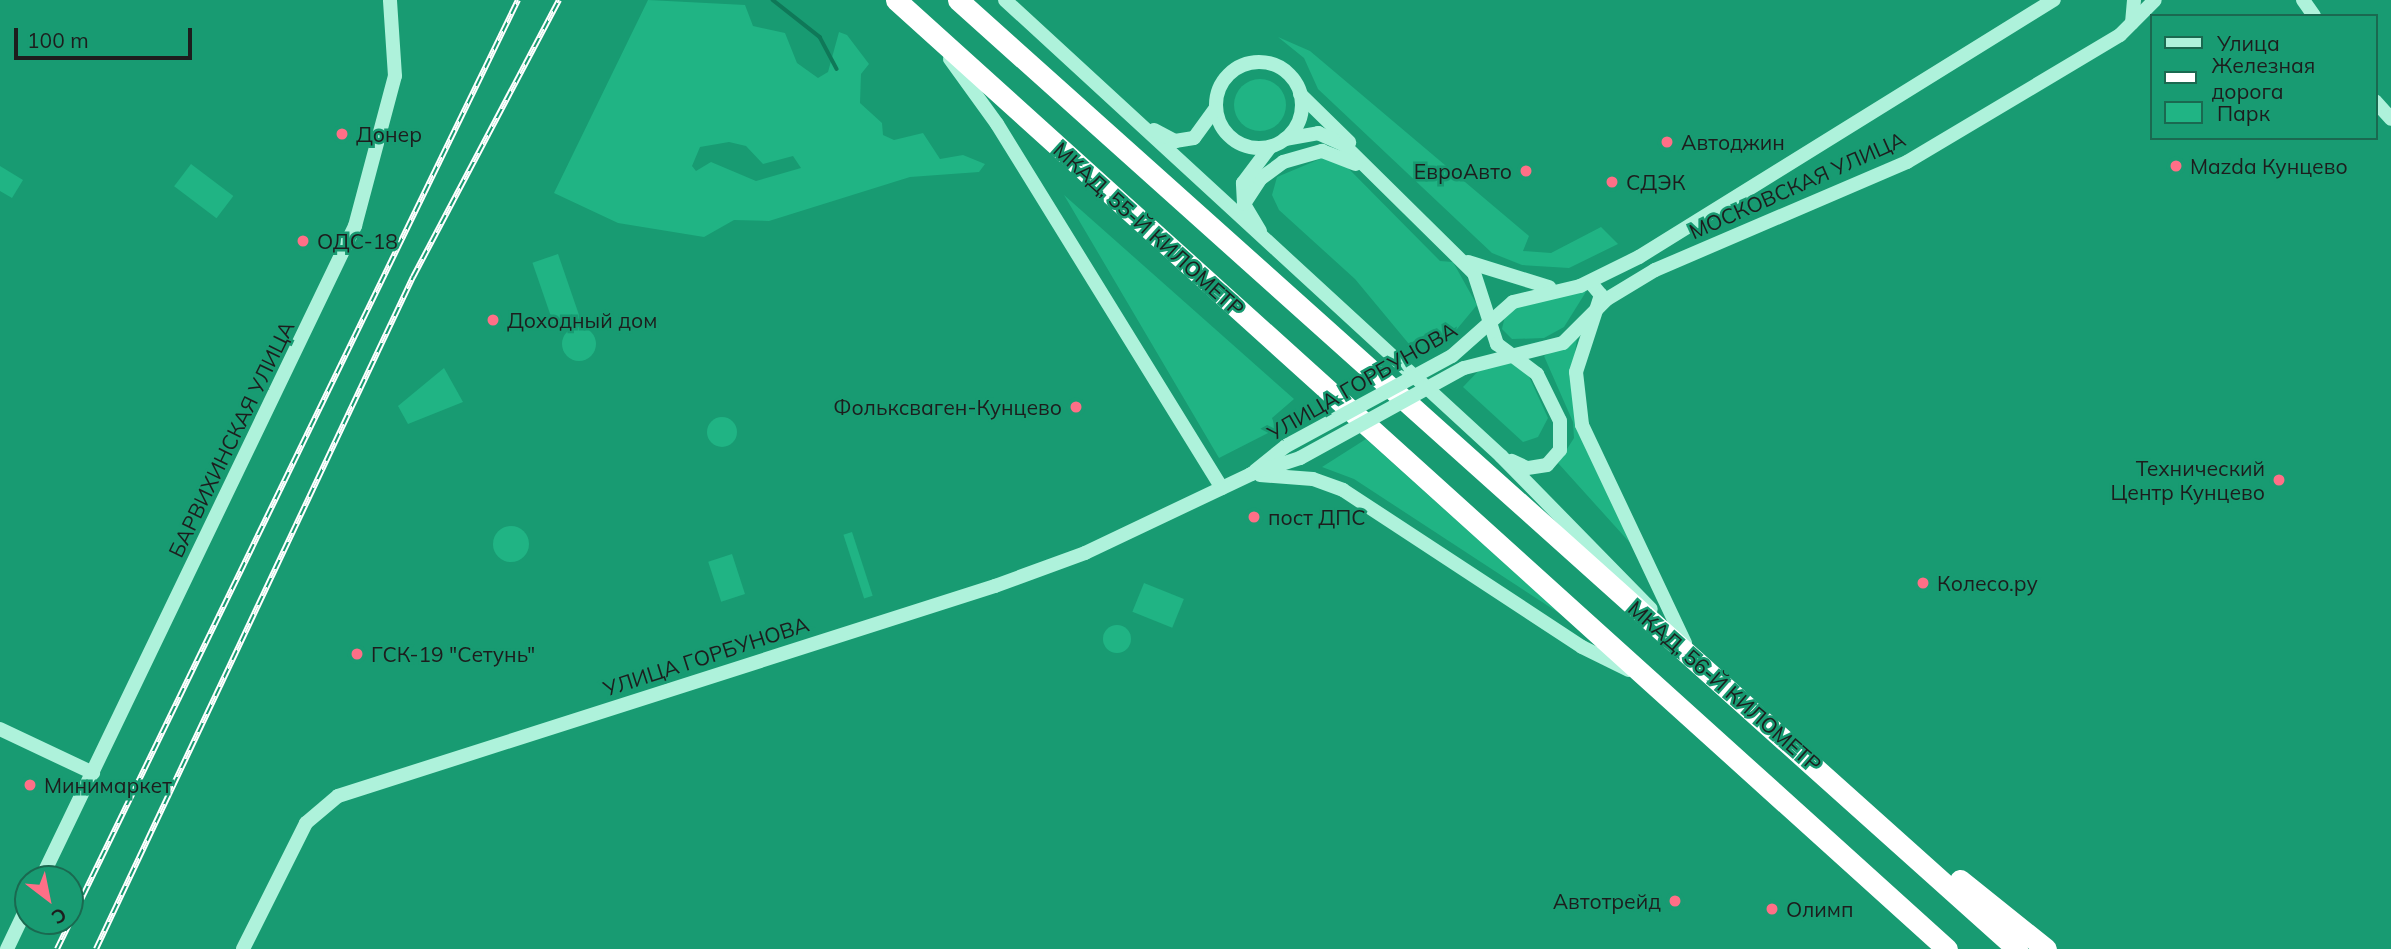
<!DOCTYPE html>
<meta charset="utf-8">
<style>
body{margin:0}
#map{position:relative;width:2391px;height:949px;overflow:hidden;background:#189b72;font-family:Mulish,sans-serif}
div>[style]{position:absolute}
.green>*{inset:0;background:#20b484;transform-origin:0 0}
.round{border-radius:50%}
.stream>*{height:3.5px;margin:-1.75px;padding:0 1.75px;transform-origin:1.75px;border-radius:1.75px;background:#0f7858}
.minor>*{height:14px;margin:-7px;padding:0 7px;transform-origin:7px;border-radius:7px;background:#aef2db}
.minor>.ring{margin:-7px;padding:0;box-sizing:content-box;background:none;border:14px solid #aef2db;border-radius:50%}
.highway>*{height:21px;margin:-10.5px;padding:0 10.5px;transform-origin:10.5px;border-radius:10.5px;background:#fff}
.rail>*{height:6px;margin-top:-3px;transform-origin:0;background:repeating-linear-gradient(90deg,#189b72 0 10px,#fff 0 20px);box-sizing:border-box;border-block:2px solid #fff}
.minor-bridge>*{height:14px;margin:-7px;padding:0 7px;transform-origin:7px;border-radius:7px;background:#aef2db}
.dots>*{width:19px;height:19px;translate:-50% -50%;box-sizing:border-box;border:4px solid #189b72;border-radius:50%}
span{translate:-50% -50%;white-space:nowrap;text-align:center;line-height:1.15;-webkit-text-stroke:5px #189b72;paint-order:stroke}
.poi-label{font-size:21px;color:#1d1d1d}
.left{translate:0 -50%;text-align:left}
.right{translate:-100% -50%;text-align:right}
.street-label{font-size:21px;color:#1d1d1d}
.legend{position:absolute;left:2150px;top:14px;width:228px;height:126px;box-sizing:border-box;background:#189b72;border:2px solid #1a6950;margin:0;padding:9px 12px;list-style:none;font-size:21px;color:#1d1d1d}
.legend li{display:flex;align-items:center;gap:14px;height:35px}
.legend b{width:35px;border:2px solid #1a6950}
.north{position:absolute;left:14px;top:865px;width:70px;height:70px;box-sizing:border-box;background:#189b72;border:2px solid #1a6950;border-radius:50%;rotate:148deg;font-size:19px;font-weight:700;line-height:28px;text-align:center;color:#1d1d1d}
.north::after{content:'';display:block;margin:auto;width:24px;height:32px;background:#ff6f87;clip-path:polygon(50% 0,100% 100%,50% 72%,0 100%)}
.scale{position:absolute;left:14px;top:28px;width:178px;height:32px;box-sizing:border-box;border:4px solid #1d1d1d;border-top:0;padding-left:9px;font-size:21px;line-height:24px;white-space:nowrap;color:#1d1d1d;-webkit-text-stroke:5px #189b72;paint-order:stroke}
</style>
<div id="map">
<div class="green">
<div style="clip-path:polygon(evenodd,648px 0,745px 5px,753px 26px,785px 33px,797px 63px,818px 78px,828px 72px,839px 32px,847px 35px,869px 64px,861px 74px,860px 103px,882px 123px,883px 135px,894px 140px,923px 133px,940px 159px,963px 155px,985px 164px,979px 172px,910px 177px,769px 221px,734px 220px,704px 237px,618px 223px,554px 193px,648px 0,729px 142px,746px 146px,763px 164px,793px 156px,801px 168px,756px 181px,711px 162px,696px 171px,692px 166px,700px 147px,729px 142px)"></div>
<div style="clip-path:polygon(1278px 37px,1310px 51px,1529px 236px,1523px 251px,1551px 253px,1601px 227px,1618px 244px,1569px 268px,1522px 265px,1492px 253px,1318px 89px,1304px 58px)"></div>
<div class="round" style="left:1234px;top:79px;width:52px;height:52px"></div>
<div style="clip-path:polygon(1327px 156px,1344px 164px,1440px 261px,1453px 262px,1477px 305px,1457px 329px,1444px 337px,1437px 328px,1409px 344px,1355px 279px,1279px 210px,1272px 195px,1277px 177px)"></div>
<div style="left:191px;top:164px;width:53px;height:28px;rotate:37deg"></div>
<div style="clip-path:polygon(0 166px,23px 180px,12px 198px,0 191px)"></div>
<div style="clip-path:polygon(1064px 195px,1294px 399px,1272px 418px,1276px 429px,1219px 458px)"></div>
<div style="left:558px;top:254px;width:68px;height:27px;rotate:71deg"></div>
<div style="clip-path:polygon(1589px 287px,1564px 327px,1544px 338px,1512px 339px,1502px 329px,1505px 316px,1523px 303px)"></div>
<div class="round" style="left:562px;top:327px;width:34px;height:34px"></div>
<div style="clip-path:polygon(1577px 338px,1571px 383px,1632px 545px,1558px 463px,1574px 438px,1573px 422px,1544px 356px)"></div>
<div style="clip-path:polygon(1506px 360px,1527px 372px,1548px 418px,1538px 437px,1523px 442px,1463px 387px,1484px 365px)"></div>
<div style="clip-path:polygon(444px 368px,463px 402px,408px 424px,398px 406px)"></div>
<div class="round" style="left:707px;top:417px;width:30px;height:30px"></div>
<div style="clip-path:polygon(1366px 439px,1562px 615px,1354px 479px,1322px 467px)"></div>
<div class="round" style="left:493px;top:526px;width:36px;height:36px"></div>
<div style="left:852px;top:532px;width:67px;height:9px;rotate:72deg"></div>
<div style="left:732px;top:554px;width:42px;height:25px;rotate:72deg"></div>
<div style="left:1144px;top:583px;width:43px;height:31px;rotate:22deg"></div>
<div class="round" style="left:1103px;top:625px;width:28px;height:28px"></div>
</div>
<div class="stream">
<div style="left:773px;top:0;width:60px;rotate:38.2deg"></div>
<div style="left:820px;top:37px;width:36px;rotate:62deg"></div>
</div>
<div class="minor">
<div style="left:1005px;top:0;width:674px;rotate:42.59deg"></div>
<div style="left:1501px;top:456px;width:214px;rotate:45.6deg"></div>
<div style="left:2303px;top:0;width:19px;rotate:55deg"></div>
<div style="left:2132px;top:23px;width:23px;rotate:-85deg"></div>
<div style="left:950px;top:59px;width:80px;rotate:54.1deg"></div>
<div style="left:997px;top:124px;width:428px;rotate:58.3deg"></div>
<div class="ring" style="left:1216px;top:62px;width:72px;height:72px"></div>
<div style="left:1300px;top:94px;width:69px;rotate:44.4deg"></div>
<div style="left:2375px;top:101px;width:24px;rotate:48deg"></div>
<div style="left:1154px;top:130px;width:24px;rotate:28deg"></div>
<div style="left:1175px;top:141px;width:19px;rotate:-9deg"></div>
<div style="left:1194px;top:138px;width:37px;rotate:-54deg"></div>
<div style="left:1285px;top:139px;width:34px;rotate:-10deg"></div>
<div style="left:1318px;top:133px;width:27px;rotate:24deg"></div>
<div style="left:1343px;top:144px;width:184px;rotate:44.6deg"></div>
<div style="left:1474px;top:273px;width:75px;rotate:72.1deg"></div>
<div style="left:1497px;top:344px;width:50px;rotate:36.9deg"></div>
<div style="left:1537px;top:374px;width:52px;rotate:63.9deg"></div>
<div style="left:1560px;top:421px;width:29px;rotate:90deg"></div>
<div style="left:1560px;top:450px;width:20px;rotate:131deg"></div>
<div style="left:1547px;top:465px;width:20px;rotate:171deg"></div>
<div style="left:1527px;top:468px;width:17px;rotate:-155deg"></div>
<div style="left:1244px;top:204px;width:30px;rotate:-57deg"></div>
<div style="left:1260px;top:179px;width:29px;rotate:-36deg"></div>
<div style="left:1283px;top:162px;width:41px;rotate:-15.8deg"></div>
<div style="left:1322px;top:151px;width:36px;rotate:21deg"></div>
<div style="left:1260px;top:231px;width:31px;rotate:-121deg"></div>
<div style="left:1244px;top:204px;width:21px;rotate:-93deg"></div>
<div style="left:1243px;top:183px;width:45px;rotate:-53.1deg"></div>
<div style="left:1468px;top:262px;width:85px;rotate:17.2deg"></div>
<div style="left:1590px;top:282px;width:17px;rotate:50deg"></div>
<div style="left:1601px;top:295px;width:81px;rotate:108deg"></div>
<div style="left:1576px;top:372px;width:53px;rotate:83.5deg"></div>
<div style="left:1582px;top:425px;width:241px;rotate:64.7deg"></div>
<div style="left:1452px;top:356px;width:81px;rotate:-41.5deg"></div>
<div style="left:1513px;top:302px;width:69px;rotate:-13.4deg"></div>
<div style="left:1580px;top:286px;width:66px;rotate:-26.2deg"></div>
<div style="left:1639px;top:257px;width:488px;rotate:-31.8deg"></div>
<div style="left:1464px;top:368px;width:102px;rotate:-14.2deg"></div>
<div style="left:1563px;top:343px;width:62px;rotate:-45deg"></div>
<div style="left:1607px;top:299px;width:56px;rotate:-31.1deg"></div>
<div style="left:1655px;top:270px;width:274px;rotate:-23.2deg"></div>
<div style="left:1907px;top:162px;width:248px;rotate:-30.8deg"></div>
<div style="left:2120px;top:35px;width:49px;rotate:-45deg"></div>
<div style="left:1255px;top:471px;width:40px;rotate:-39deg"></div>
<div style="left:1260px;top:475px;width:53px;rotate:4.3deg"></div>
<div style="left:1313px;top:479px;width:32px;rotate:20deg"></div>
<div style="left:1343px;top:490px;width:286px;rotate:33.3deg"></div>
<div style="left:1582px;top:647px;width:52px;rotate:26.1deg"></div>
<div style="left:0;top:729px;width:103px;rotate:25.3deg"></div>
<div style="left:41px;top:879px;width:725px;rotate:-64.32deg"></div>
<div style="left:355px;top:226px;width:155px;rotate:-75.1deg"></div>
<div style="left:395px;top:76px;width:76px;rotate:-93.8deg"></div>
<div style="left:7px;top:949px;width:49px;rotate:-64.5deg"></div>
<div style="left:243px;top:949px;width:141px;rotate:-63.4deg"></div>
<div style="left:306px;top:823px;width:42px;rotate:-40.2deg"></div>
<div style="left:338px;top:796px;width:690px;rotate:-17.73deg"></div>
<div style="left:995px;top:586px;width:96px;rotate:-20.1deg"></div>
<div style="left:1085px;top:553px;width:184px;rotate:-25.4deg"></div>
<div style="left:1251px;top:474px;width:52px;rotate:-18.1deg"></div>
</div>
<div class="highway">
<div style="left:896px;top:0;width:1416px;rotate:42.08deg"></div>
<div style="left:958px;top:0;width:1422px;rotate:41.86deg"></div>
<div style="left:1960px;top:880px;width:110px;rotate:38.7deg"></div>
</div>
<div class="rail">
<div style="left:57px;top:949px;width:1055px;rotate:-64.09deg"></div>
<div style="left:96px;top:949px;width:743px;rotate:-64.75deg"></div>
<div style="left:413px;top:277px;width:313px;rotate:-62.2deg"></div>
</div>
<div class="minor-bridge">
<div style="left:1286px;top:446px;width:189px;rotate:-28.5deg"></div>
<div style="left:1300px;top:458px;width:187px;rotate:-28.8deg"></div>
</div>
<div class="dots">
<div style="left:342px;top:134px;background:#ff6f87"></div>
<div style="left:1667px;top:142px;background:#ff6f87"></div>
<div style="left:2176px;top:166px;background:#ff6f87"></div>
<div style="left:1526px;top:171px;background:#ff6f87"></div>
<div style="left:1612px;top:182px;background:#ff6f87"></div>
<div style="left:303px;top:241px;background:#ff6f87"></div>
<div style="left:493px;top:320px;background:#ff6f87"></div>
<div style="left:1076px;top:407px;background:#ff6f87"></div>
<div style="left:2279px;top:480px;background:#ff6f87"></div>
<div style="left:1254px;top:517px;background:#ff6f87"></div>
<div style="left:1923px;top:583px;background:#ff6f87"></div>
<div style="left:357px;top:654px;background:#ff6f87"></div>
<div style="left:30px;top:785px;background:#ff6f87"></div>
<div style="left:1675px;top:901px;background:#ff6f87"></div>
<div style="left:1772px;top:909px;background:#ff6f87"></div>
</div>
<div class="poi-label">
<span class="left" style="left:356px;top:134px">Донер</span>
<span class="left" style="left:1681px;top:142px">Автоджин</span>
<span class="left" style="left:2190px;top:166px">Mazda Кунцево</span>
<span class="right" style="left:1512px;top:171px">ЕвроАвто</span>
<span class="left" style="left:1626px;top:182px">СДЭК</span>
<span class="left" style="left:317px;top:241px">ОДС-18</span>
<span class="left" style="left:507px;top:320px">Доходный дом</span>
<span class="right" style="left:1062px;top:407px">Фольксваген-Кунцево</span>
<span class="right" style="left:2265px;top:480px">Технический<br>Центр Кунцево</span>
<span class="left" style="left:1268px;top:517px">пост ДПС</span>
<span class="left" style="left:1937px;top:583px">Колесо.ру</span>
<span class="left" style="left:371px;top:654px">ГСК-19 "Сетунь"</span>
<span class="left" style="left:44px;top:785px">Минимаркет</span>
<span class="right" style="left:1661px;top:901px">Автотрейд</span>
<span class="left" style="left:1786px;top:909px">Олимп</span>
</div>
<div class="street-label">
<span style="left:1797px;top:185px;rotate:-24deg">МОСКОВСКАЯ УЛИЦА</span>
<span style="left:1149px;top:229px;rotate:42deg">МКАД, 55-Й КИЛОМЕТР</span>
<span style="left:1362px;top:381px;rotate:-30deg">УЛИЦА ГОРБУНОВА</span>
<span style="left:231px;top:439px;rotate:-64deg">БАРВИХИНСКАЯ УЛИЦА</span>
<span style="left:706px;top:656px;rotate:-18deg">УЛИЦА ГОРБУНОВА</span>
<span style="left:1725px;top:686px;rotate:41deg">МКАД, 56-Й КИЛОМЕТР</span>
</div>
<ul class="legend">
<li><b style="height:9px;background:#aef2db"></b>Улица</li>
<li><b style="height:9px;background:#fff"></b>Железная дорога</li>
<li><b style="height:19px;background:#20b484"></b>Парк</li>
</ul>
<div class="north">С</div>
<div class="scale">100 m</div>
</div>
